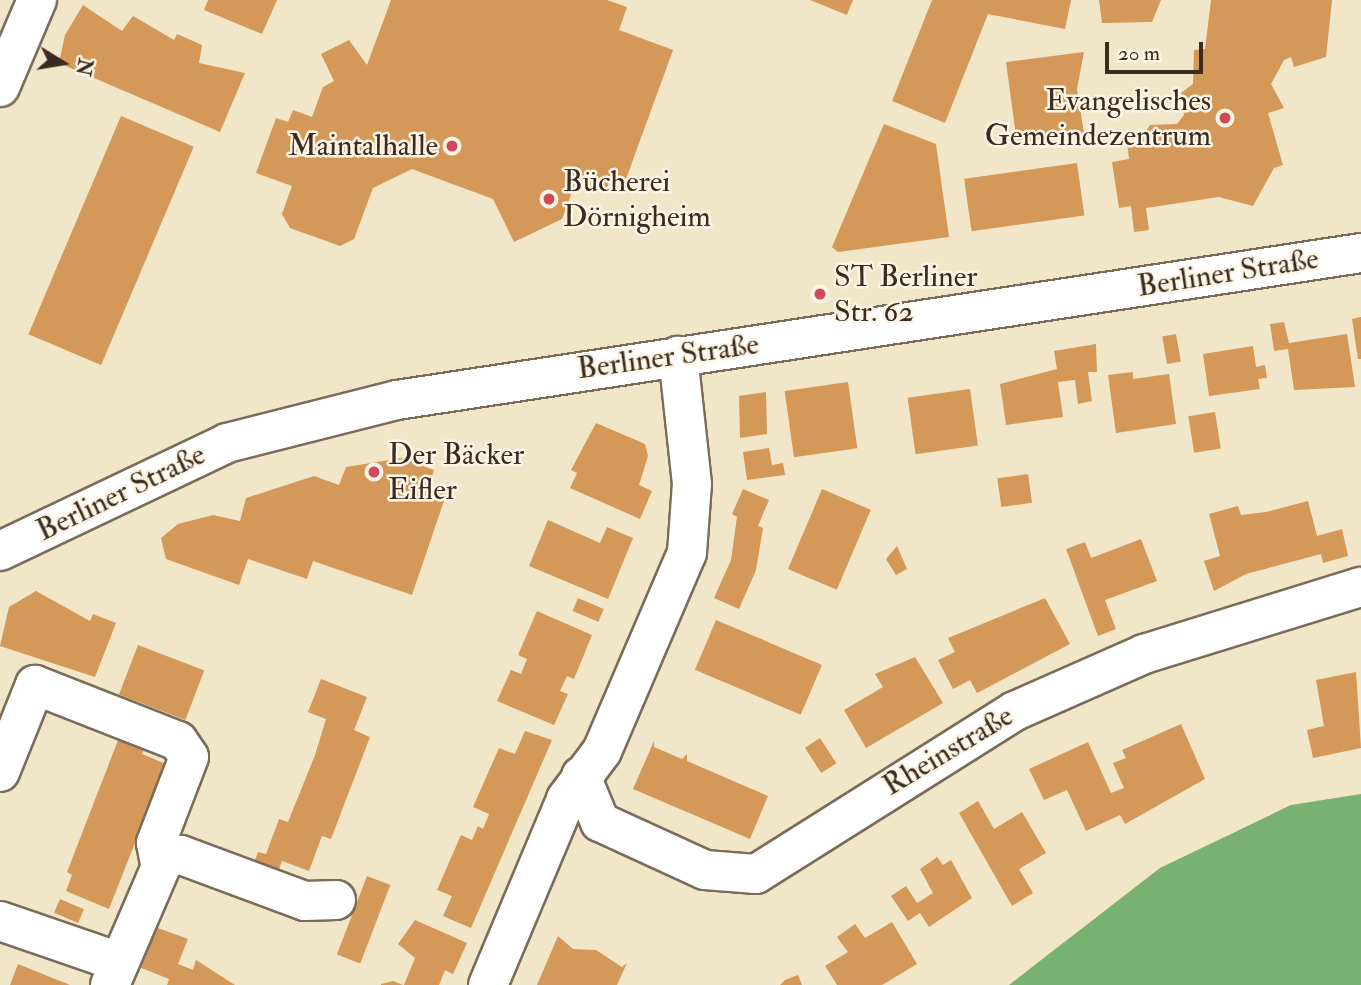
<!DOCTYPE html>
<meta charset="utf-8">
<style>
body{margin:0}
#map{position:relative;width:1361px;height:985px;overflow:hidden;background:#f2e6c9;font-family:"IM FELL Double Pica",serif}
div>[style]{position:absolute}
.forest>*{inset:0;background:#78b271}
.building>*{inset:0;background:#d49858;transform-origin:0 0}
.roads{filter:drop-shadow(2px 0 #7b6c5a) drop-shadow(-2px 0 #7b6c5a) drop-shadow(0 2px #7b6c5a) drop-shadow(0 -2px #7b6c5a)}
.minor>*{height:38px;margin:-19px;padding:0 19px;transform-origin:19px;border-radius:19px;background:#fff}
.dots>*{width:19px;height:19px;translate:-50% -50%;box-sizing:border-box;border:4px solid #fcf5e5;border-radius:50%}
span{translate:-50% -50%;white-space:nowrap;text-align:center;line-height:1.15;-webkit-text-stroke:5px #fcf5e5;paint-order:stroke}
.poi-label{font-size:30px;color:#3b2a1e}
.right{translate:-100% -50%;text-align:right}
.left{translate:0 -50%;text-align:left}
.street-label{font-size:30px;color:#3b2a1e}
.north{position:absolute;left:28px;top:28px;width:70px;height:70px;-webkit-text-stroke:5px #fcf5e5;paint-order:stroke;rotate:101deg;font-size:19px;font-weight:700;line-height:28px;text-align:center;color:#3b2a1e}
.north::after{content:'';display:block;margin:auto;width:24px;height:32px;background:#3b2a1e;clip-path:polygon(50% 0,100% 100%,50% 72%,0 100%)}
.scale{position:absolute;left:1105px;top:42px;width:98px;height:32px;box-sizing:border-box;border:4px solid #3b2a1e;border-top:0;padding-left:9px;font-size:21px;line-height:24px;white-space:nowrap;color:#3b2a1e;-webkit-text-stroke:5px #fcf5e5;paint-order:stroke}
</style>
<div id="map">
<div class="forest">
<div style="clip-path:polygon(1361px 794px,1361px 985px,1009px 985px,1160px 868px,1291px 805px)"></div>
</div>
<div class="building">
<div style="clip-path:polygon(208px 0,277px 0,262px 34px,204px 10px)"></div>
<div style="clip-path:polygon(391px 0,607px 0,627px 7px,619px 30px,673px 50px,626px 179px,612px 174px,606px 191px,576px 181px,562px 219px,514px 242px,493px 199px,412px 169px,373px 188px,354px 239px,340px 246px,290px 228px,282px 214px,292px 186px,256px 173px,276px 118px,288px 122px,293px 110px,312px 117px,323px 87px,334px 81px,321px 54px,349px 40px,367px 65px)"></div>
<div style="clip-path:polygon(810px 0,853px 0,847px 15px)"></div>
<div style="clip-path:polygon(932px 0,1071px 0,1065px 29px,988px 14px,945px 123px,892px 101px)"></div>
<div style="clip-path:polygon(1099px 0,1161px 0,1152px 22px,1102px 23px)"></div>
<div style="clip-path:polygon(1211px 0,1332px 0,1326px 57px,1294px 67px,1291px 57px,1284px 60px,1271px 84px,1284px 108px,1268px 113px,1283px 165px,1274px 168px,1253px 206px,1219px 197px,1146px 208px,1149px 230px,1134px 232px,1131px 206px,1119px 208px,1112px 162px,1129px 159px,1127px 142px,1140px 140px,1150px 125px,1177px 124px,1184px 115px,1181px 93px,1193px 84px,1194px 50px,1205px 49px)"></div>
<div style="clip-path:polygon(83px 5px,122px 31px,133px 16px,174px 40px,177px 34px,202px 45px,199px 63px,245px 73px,220px 132px,59px 63px,65px 35px)"></div>
<div style="clip-path:polygon(1084px 52px,1077px 89px,1084px 133px,1017px 143px,1006px 62px)"></div>
<div style="left:121px;top:116px;width:79px;height:237px;rotate:23deg"></div>
<div style="clip-path:polygon(884px 124px,936px 144px,949px 237px,838px 252px,832px 247px)"></div>
<div style="left:1077px;top:163px;width:53px;height:114px;rotate:82deg"></div>
<div style="left:825px;top:287px;width:13px;height:11px;rotate:90deg"></div>
<div style="clip-path:polygon(1361px 317px,1361px 359px,1358px 359px,1352px 319px)"></div>
<div style="clip-path:polygon(1284px 322px,1289px 343px,1347px 334px,1355px 387px,1294px 390px,1288px 349px,1274px 351px,1270px 324px)"></div>
<div style="left:1176px;top:334px;width:28px;height:14px;rotate:80deg"></div>
<div style="clip-path:polygon(1096px 344px,1097px 372px,1088px 372px,1092px 401px,1078px 404px,1075px 380px,1058px 382px,1063px 417px,1006px 425px,1000px 384px,1057px 369px,1054px 351px)"></div>
<div style="clip-path:polygon(1253px 346px,1256px 367px,1265px 365px,1267px 378px,1258px 379px,1260px 389px,1209px 396px,1203px 354px)"></div>
<div style="clip-path:polygon(1133px 372px,1133px 379px,1169px 374px,1176px 424px,1116px 433px,1108px 375px)"></div>
<div style="left:848px;top:382px;width:67px;height:64px;rotate:82deg"></div>
<div style="left:970px;top:389px;width:57px;height:63px;rotate:82deg"></div>
<div style="clip-path:polygon(766px 392px,767px 434px,740px 438px,739px 396px)"></div>
<div style="left:1215px;top:412px;width:37px;height:27px;rotate:81deg"></div>
<div style="clip-path:polygon(596px 423px,645px 444px,648px 456px,639px 485px,652px 491px,640px 519px,570px 488px,577px 473px,571px 470px)"></div>
<div style="clip-path:polygon(769px 448px,772px 465px,783px 463px,785px 475px,747px 480px,743px 452px)"></div>
<div style="clip-path:polygon(402px 458px,434px 470px,429px 486px,447px 492px,412px 595px,313px 561px,307px 579px,248px 559px,239px 585px,166px 559px,161px 538px,178px 524px,213px 515px,240px 521px,246px 498px,314px 476px,339px 485px,346px 467px)"></div>
<div style="left:1028px;top:474px;width:29px;height:31px;rotate:82deg"></div>
<div style="clip-path:polygon(743px 489px,769px 500px,758px 526px,763px 528px,756px 570px,739px 609px,714px 598px,731px 560px,737px 517px,732px 514px)"></div>
<div style="left:822px;top:489px;width:53px;height:87px;rotate:23deg"></div>
<div style="clip-path:polygon(1308px 501px,1317px 536px,1342px 529px,1348px 556px,1323px 563px,1321px 554px,1246px 574px,1214px 591px,1204px 561px,1220px 556px,1209px 514px,1238px 506px,1241px 515px,1266px 512px)"></div>
<div style="clip-path:polygon(548px 520px,600px 543px,607px 527px,633px 538px,608px 599px,529px 566px)"></div>
<div style="clip-path:polygon(1141px 539px,1157px 581px,1105px 600px,1116px 629px,1098px 636px,1066px 549px,1085px 542px,1091px 558px)"></div>
<div style="clip-path:polygon(897px 546px,907px 569px,896px 575px,886px 559px)"></div>
<div style="clip-path:polygon(36px 591px,90px 621px,93px 614px,116px 623px,95px 677px,0 646px,9px 607px)"></div>
<div style="left:578px;top:598px;width:28px;height:14px;rotate:23deg"></div>
<div style="clip-path:polygon(1045px 598px,1070px 644px,977px 693px,970px 680px,953px 689px,938px 660px,955px 652px,948px 638px)"></div>
<div style="clip-path:polygon(537px 611px,592px 635px,574px 679px,567px 676px,560px 691px,568px 694px,554px 725px,497px 701px,511px 670px,521px 674px,527px 659px,518px 655px)"></div>
<div style="left:716px;top:620px;width:115px;height:54px;rotate:23deg"></div>
<div style="left:138px;top:645px;width:71px;height:53px;rotate:21deg"></div>
<div style="clip-path:polygon(915px 657px,943px 703px,866px 748px,844px 710px,883px 687px,875px 674px)"></div>
<div style="clip-path:polygon(1356px 672px,1361px 748px,1313px 758px,1307px 730px,1324px 726px,1316px 680px)"></div>
<div style="clip-path:polygon(321px 679px,367px 697px,354px 730px,370px 737px,331px 839px,322px 836px,309px 871px,282px 861px,277px 875px,253px 865px,258px 852px,266px 854px,279px 819px,288px 822px,315px 755px,326px 719px,308px 712px)"></div>
<div style="clip-path:polygon(1181px 724px,1205px 779px,1125px 824px,1120px 815px,1086px 831px,1067px 790px,1044px 800px,1029px 769px,1088px 742px,1111px 793px,1124px 788px,1113px 763px,1126px 758px,1122px 750px)"></div>
<div style="clip-path:polygon(122px 730px,147px 740px,142px 754px,166px 764px,109px 909px,66px 891px,72px 875px,67px 872px)"></div>
<div style="clip-path:polygon(525px 731px,552px 740px,471px 928px,443px 916px,452px 896px,437px 890px,461px 835px,472px 840px,478px 826px,483px 829px,489px 814px,473px 807px,499px 748px,515px 754px)"></div>
<div style="left:820px;top:738px;width:30px;height:18px;rotate:57deg"></div>
<div style="clip-path:polygon(654px 741px,654px 747px,682px 759px,687px 754px,687px 761px,768px 796px,750px 839px,633px 789px)"></div>
<div style="clip-path:polygon(978px 801px,994px 829px,1022px 812px,1046px 853px,1019px 869px,1033px 893px,1012px 906px,959px 813px)"></div>
<div style="clip-path:polygon(937px 857px,943px 865px,951px 860px,972px 898px,929px 927px,920px 913px,908px 921px,891px 896px,906px 886px,917px 903px,933px 893px,920px 869px)"></div>
<div style="left:367px;top:876px;width:25px;height:84px;rotate:21deg"></div>
<div style="left:60px;top:899px;width:26px;height:15px;rotate:23deg"></div>
<div style="clip-path:polygon(415px 920px,467px 943px,453px 974px,445px 970px,439px 985px,404px 985px,415px 958px,398px 944px)"></div>
<div style="clip-path:polygon(892px 922px,917px 964px,882px 985px,837px 985px,825px 966px,848px 952px,837px 937px,855px 924px,865px 938px)"></div>
<div style="clip-path:polygon(155px 927px,188px 939px,178px 964px,193px 970px,196px 960px,235px 985px,167px 985px,169px 979px,139px 967px)"></div>
<div style="clip-path:polygon(558px 936px,573px 949px,596px 950px,622px 967px,627px 963px,617px 985px,537px 985px)"></div>
<div style="clip-path:polygon(18px 964px,70px 985px,10px 985px)"></div>
<div style="clip-path:polygon(798px 975px,802px 985px,780px 985px,785px 980px)"></div>
<div style="clip-path:polygon(393px 981px,403px 985px,381px 985px,381px 984px)"></div>
</div>
<div class="roads">
<div class="minor">
<div style="left:0;top:87px;width:95px;rotate:-67deg"></div>
<div style="left:0;top:551px;width:251px;rotate:-25.4deg"></div>
<div style="left:227px;top:443px;width:175px;rotate:-14.2deg"></div>
<div style="left:397px;top:400px;width:975px;rotate:-8.67deg"></div>
<div style="left:0;top:772px;width:94px;rotate:-68.1deg"></div>
<div style="left:35px;top:685px;width:154px;rotate:21.4deg"></div>
<div style="left:178px;top:741px;width:19px;rotate:55deg"></div>
<div style="left:189px;top:757px;width:92px;rotate:111deg"></div>
<div style="left:156px;top:843px;width:21px;rotate:79deg"></div>
<div style="left:581px;top:776px;width:50px;rotate:67.6deg"></div>
<div style="left:600px;top:822px;width:115px;rotate:24.6deg"></div>
<div style="left:705px;top:870px;width:51px;rotate:4.5deg"></div>
<div style="left:756px;top:874px;width:306px;rotate:-32.2deg"></div>
<div style="left:1015px;top:711px;width:141px;rotate:-23.8deg"></div>
<div style="left:1144px;top:654px;width:227px;rotate:-17.2deg"></div>
<div style="left:0;top:921px;width:126px;rotate:19deg"></div>
<div style="left:110px;top:985px;width:139px;rotate:-66.7deg"></div>
<div style="left:165px;top:857px;width:16px;rotate:-7deg"></div>
<div style="left:181px;top:855px;width:132px;rotate:20.4deg"></div>
<div style="left:305px;top:901px;width:31px;rotate:-2deg"></div>
<div style="left:488px;top:985px;width:202px;rotate:-67.2deg"></div>
<div style="left:566px;top:799px;width:60px;rotate:-53.1deg"></div>
<div style="left:602px;top:751px;width:215px;rotate:-66.8deg"></div>
<div style="left:687px;top:553px;width:69px;rotate:-85.9deg"></div>
<div style="left:692px;top:484px;width:129px;rotate:-96.2deg"></div>
</div>
</div>
<div class="dots">
<div style="left:1225px;top:118px;background:#d1495b"></div>
<div style="left:452px;top:146px;background:#d1495b"></div>
<div style="left:549px;top:199px;background:#d1495b"></div>
<div style="left:820px;top:294px;background:#d1495b"></div>
<div style="left:374px;top:472px;background:#d1495b"></div>
</div>
<div class="poi-label">
<span class="right" style="left:1211px;top:118px">Evangelisches<br>Gemeindezentrum</span>
<span class="right" style="left:438px;top:146px">Maintalhalle</span>
<span class="left" style="left:563px;top:199px">Bücherei<br>Dörnigheim</span>
<span class="left" style="left:834px;top:294px">ST Berliner<br>Str. 62</span>
<span class="left" style="left:388px;top:472px">Der Bäcker<br>Eifler</span>
</div>
<div class="street-label">
<span style="left:1228px;top:273px;rotate:-9deg">Berliner Straße</span>
<span style="left:668px;top:357px;rotate:-8deg">Berliner Straße</span>
<span style="left:121px;top:493px;rotate:-26deg">Berliner Straße</span>
<span style="left:948px;top:751px;rotate:-31deg">Rheinstraße</span>
</div>
<div class="north">N</div>
<div class="scale">20 m</div>
</div>
